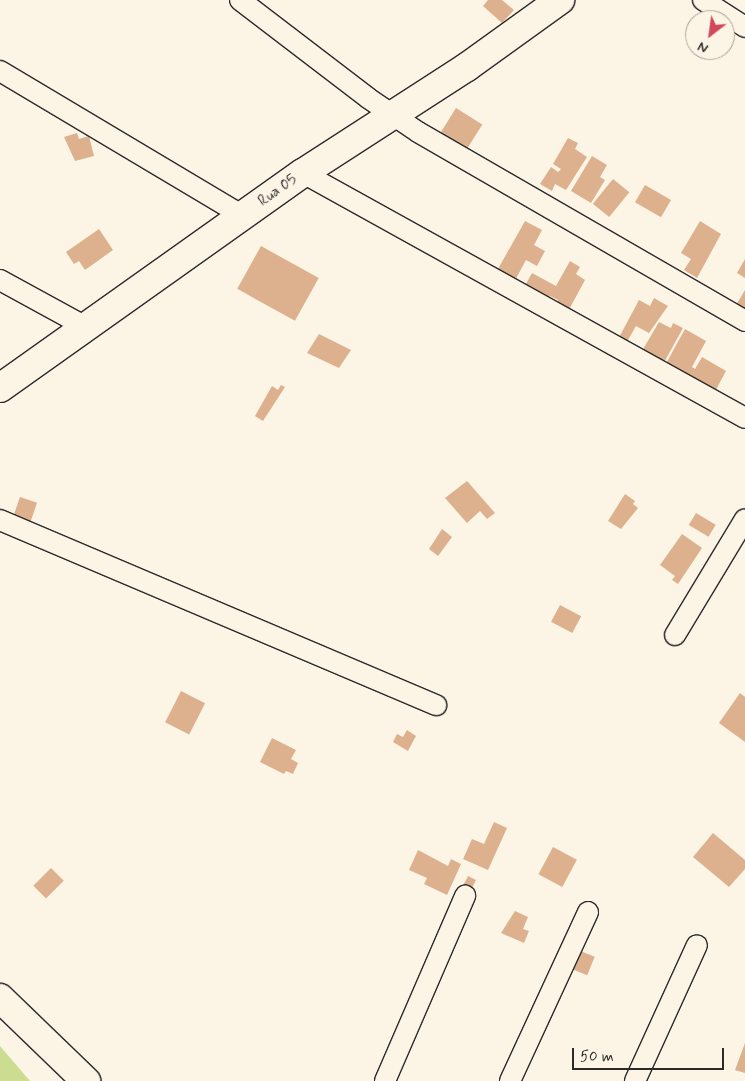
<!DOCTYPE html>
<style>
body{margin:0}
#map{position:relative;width:745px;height:1081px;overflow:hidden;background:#fcf5e5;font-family:Mynerve,sans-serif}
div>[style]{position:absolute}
.green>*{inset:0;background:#ccdd91}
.building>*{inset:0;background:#ddb08e;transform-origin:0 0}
.roads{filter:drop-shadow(1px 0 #2b2b2b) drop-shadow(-1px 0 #2b2b2b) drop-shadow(0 1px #2b2b2b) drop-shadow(0 -1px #2b2b2b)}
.street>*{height:20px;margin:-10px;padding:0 10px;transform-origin:10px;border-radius:10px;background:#fcf5e5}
.secondary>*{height:28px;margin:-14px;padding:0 14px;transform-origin:14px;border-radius:14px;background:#fcf5e5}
span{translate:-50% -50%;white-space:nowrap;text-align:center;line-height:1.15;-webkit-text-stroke:4.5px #fcf5e5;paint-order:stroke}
.street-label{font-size:15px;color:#2b2b2b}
.north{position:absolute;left:685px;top:10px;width:50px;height:50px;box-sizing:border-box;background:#fcf5e5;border:1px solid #a8a49b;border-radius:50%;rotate:210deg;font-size:14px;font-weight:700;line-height:20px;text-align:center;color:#2b2b2b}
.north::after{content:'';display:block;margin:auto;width:18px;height:22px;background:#d1495b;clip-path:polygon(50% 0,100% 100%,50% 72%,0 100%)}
.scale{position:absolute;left:572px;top:1048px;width:152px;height:22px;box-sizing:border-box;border:2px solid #2b2b2b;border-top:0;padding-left:6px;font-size:15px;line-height:18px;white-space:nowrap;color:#2b2b2b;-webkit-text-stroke:4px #fcf5e5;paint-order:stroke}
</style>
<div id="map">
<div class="green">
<div style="clip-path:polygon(0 1046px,30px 1081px,0 1081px)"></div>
</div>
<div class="building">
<div style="clip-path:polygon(488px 0,502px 0,514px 10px,502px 23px,483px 6px)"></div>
<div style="left:456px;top:108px;width:31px;height:31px;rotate:32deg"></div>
<div style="clip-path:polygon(77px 133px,79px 139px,89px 136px,94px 156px,75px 161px,64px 137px)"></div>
<div style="clip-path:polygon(568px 138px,578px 143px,575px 149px,587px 157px,566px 190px,555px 184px,552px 191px,540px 184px,551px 167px,558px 172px,561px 169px,553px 164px)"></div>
<div style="clip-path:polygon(592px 156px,607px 165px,600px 177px,605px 180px,591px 203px,571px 191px)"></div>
<div style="left:613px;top:179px;width:21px;height:32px;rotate:39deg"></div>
<div style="left:645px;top:185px;width:30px;height:20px;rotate:30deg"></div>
<div style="clip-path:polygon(525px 221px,542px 230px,534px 245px,545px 251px,537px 266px,526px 260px,512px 286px,494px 276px)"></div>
<div style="clip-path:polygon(700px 221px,721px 234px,697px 278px,684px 270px,691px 259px,681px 253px)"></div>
<div style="clip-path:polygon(99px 229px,113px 250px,85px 270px,79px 261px,74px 264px,66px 252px)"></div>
<div style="left:261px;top:246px;width:66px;height:49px;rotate:29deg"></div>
<div style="clip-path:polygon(745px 259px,745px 278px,737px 273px)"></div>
<div style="clip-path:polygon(570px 261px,580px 267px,576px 274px,585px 280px,566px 315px,554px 309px,558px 300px,550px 296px,546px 304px,522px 291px,532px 273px,556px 286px)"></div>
<div style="clip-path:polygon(745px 290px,745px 313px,735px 307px)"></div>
<div style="clip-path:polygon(654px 298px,668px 306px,649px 333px,636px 326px,624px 347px,616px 343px,639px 300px,650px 306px)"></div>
<div style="clip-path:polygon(659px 322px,671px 328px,673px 323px,683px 328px,661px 368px,639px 356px)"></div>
<div style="clip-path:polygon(685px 329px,706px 341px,692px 367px,695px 369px,702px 357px,726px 371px,712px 397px,663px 369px)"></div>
<div style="clip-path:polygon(319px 334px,351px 350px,339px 368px,307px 353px)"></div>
<div style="clip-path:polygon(281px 385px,285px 387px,263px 421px,255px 416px,272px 386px,278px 390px)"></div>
<div style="clip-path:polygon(467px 481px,495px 513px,487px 519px,480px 511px,467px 523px,445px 498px)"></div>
<div style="clip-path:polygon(625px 494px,635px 501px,633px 504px,638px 508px,621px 529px,608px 521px)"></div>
<div style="left:20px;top:497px;width:18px;height:21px;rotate:19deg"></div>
<div style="left:696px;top:513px;width:23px;height:14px;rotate:31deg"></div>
<div style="clip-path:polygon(442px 529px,452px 537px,438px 556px,429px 549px)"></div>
<div style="clip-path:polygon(682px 534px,702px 548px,678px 584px,672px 580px,675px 576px,660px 565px)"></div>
<div style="left:560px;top:605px;width:24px;height:19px;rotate:28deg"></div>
<div style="left:181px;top:691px;width:27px;height:35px;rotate:27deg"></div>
<div style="clip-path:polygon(740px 693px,745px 697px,745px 742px,719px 723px)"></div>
<div style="clip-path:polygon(407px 730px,416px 736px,408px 751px,393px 742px,397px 734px,403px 737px)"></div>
<div style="clip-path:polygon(272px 738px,296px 750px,291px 759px,298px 763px,293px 774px,286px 771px,284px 774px,260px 762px)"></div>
<div style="clip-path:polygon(494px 822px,507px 828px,488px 870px,463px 859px,472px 839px,484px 844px)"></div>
<div style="clip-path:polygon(713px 833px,745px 860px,745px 869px,729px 887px,693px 857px)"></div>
<div style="left:553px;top:847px;width:27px;height:31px;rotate:28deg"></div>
<div style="clip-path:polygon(418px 850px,448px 866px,451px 859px,461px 864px,447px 895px,424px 884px,427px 878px,409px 870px)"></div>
<div style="left:51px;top:868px;width:18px;height:25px;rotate:45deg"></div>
<div style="left:468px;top:876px;width:9px;height:13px;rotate:27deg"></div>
<div style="clip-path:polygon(515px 911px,528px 917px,523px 929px,529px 931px,524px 943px,501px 933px)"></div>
<div style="left:578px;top:950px;width:18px;height:20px;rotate:22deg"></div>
<div style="clip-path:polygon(745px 1043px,745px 1073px,735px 1070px)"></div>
</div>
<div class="roads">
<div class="street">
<div style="left:240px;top:0;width:161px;rotate:37.4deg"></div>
<div style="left:368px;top:98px;width:60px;rotate:34.2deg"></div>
<div style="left:418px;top:132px;width:378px;rotate:30deg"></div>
<div style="left:703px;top:0;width:50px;rotate:32.7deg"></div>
<div style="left:0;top:71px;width:283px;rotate:30.8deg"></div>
<div style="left:303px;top:173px;width:505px;rotate:29deg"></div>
<div style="left:0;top:280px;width:98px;rotate:28.7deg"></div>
<div style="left:0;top:520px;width:474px;rotate:23deg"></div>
<div style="left:675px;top:635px;width:135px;rotate:-58.9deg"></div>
<div style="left:385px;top:1081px;width:202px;rotate:-66.6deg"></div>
<div style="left:510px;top:1081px;width:186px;rotate:-65.2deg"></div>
<div style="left:635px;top:1081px;width:149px;rotate:-65.5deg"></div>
</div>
<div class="secondary">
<div style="left:0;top:388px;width:372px;rotate:-35.4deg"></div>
<div style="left:303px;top:173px;width:195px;rotate:-32.9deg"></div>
<div style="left:467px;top:67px;width:115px;rotate:-35.8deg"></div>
<div style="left:0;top:998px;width:120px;rotate:44deg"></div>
</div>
</div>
<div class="street-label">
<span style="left:278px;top:191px;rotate:-35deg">Rua 05</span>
</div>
<div class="north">N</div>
<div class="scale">50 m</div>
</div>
